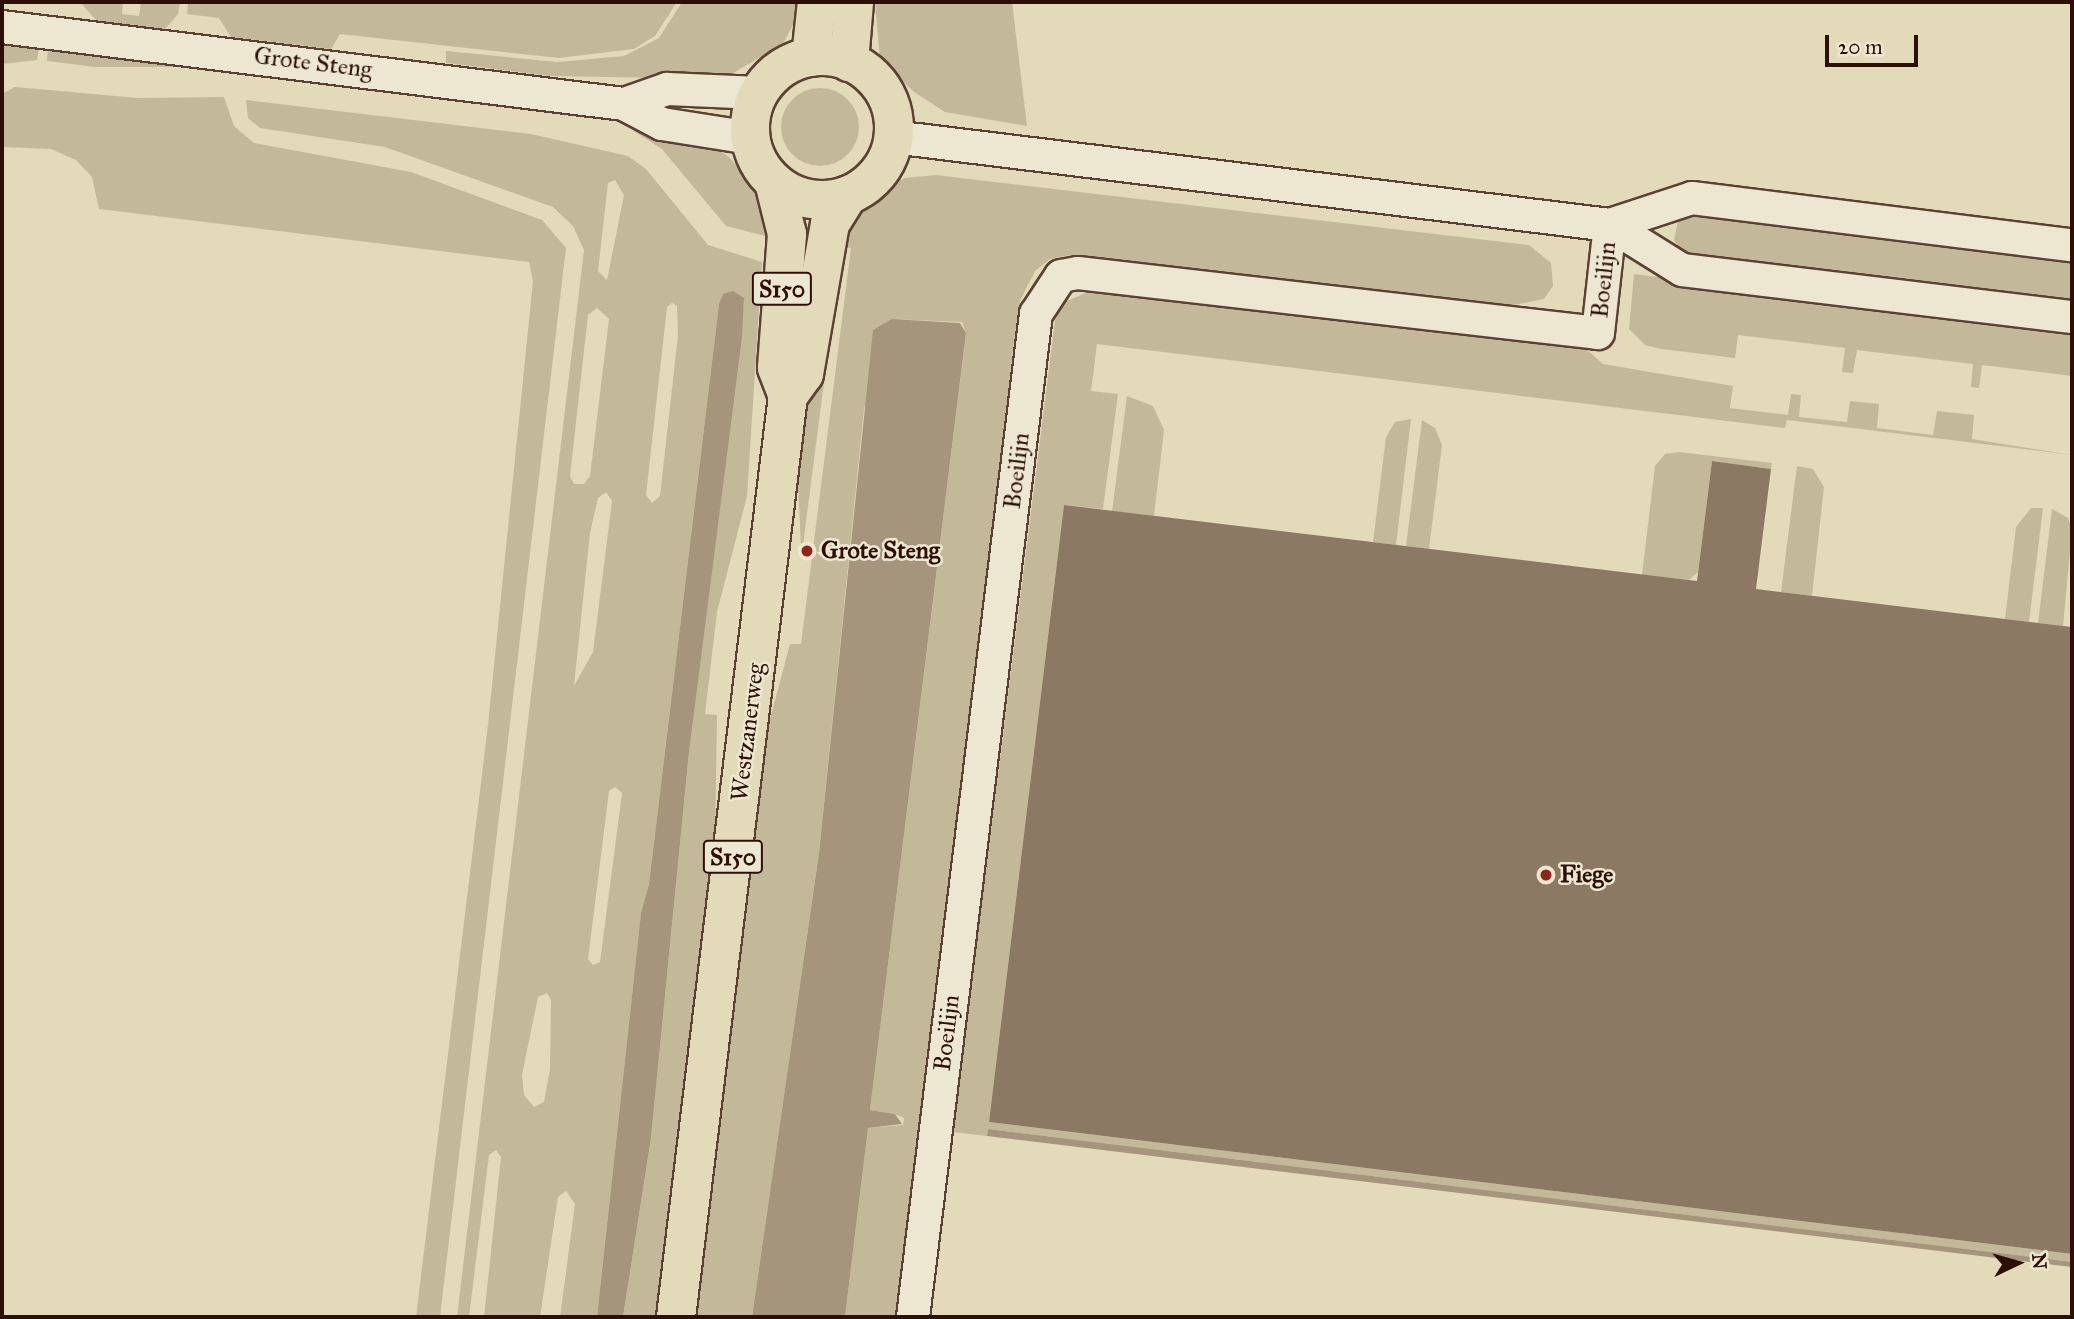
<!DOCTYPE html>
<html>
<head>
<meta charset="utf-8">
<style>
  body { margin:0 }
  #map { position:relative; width:2074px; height:1319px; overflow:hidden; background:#e3daba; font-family:"IM FELL Great Primer",serif }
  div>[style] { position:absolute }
  .green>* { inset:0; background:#c4b89b }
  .round { border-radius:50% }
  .water>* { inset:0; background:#a5957c }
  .building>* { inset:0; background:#8b7963 }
  .roads { filter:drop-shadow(2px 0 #5a4232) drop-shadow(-2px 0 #5a4232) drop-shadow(0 2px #5a4232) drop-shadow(0 -2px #5a4232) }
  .minor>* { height:32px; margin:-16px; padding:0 16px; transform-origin:16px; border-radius:16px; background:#ede7d2 }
  .major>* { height:38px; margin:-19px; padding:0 19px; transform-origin:19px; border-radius:19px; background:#e3daba }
  .major>.ring { margin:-19px; padding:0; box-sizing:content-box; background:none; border:38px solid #e3daba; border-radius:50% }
  .dots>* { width:19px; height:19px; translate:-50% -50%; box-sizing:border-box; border:4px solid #ede7d2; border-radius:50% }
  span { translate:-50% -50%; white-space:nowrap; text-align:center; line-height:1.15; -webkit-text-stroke:5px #ede7d2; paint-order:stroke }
  .shield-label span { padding:2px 5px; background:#ede7d2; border:2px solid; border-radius:5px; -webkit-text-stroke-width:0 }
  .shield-label { font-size:23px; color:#2c1005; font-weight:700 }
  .street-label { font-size:24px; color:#2c1005 }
  .poi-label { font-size:24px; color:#2c1005; font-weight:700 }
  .left { translate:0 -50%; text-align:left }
  .frame { position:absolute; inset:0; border:4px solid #2c1005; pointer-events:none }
  .north { position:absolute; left:1983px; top:1228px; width:70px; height:70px; -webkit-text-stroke:5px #ede7d2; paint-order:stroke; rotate:85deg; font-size:19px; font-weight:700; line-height:28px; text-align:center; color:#2c1005 }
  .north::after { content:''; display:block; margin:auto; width:24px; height:32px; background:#2c1005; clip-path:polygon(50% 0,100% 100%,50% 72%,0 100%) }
  .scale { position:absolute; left:1825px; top:35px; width:93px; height:32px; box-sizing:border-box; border:4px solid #2c1005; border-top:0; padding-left:9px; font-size:21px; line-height:24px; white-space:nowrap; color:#2c1005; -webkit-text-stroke:5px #ede7d2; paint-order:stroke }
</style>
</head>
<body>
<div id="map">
  <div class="green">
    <div style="clip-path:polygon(80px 2px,123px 2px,122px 14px,139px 16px,141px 2px,677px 2px,655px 36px,634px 49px,559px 58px,340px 34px,331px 49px,231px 37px,219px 18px,187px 14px,188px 4px,180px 3px,178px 14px,165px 29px,97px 21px)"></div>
    <div style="clip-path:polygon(682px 2px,805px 2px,783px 44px,723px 79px,549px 76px,446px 63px,446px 51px,557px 62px,624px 56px,659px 38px)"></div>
    <div style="clip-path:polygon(875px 2px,1012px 2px,1027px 126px,945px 112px,914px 92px,880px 59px)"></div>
    <div style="clip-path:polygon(2px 44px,39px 48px,37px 60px,2px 64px)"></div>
    <div style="clip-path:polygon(48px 49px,139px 60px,199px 67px,95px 67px,47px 61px)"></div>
    <div style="clip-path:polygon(15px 87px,138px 98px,224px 97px,234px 126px,254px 143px,411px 172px,542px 220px,566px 248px,440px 1317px,416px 1317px,488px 725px,533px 281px,529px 262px,99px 209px,92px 177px,76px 160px,51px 149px,2px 147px,2px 94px)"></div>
    <div class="round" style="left:781px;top:88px;width:78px;height:78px"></div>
    <div style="clip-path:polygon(evenodd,246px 100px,531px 134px,628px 156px,646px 169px,708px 245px,762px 262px,747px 496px,717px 612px,705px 714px,717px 715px,715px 846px,658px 1317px,623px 1317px,651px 1138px,689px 752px,744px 302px,719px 304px,649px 884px,641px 914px,597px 1317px,560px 1317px,575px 1204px,566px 1191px,558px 1197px,540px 1317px,484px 1317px,501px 1157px,496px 1150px,489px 1155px,469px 1317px,457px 1317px,584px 250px,573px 226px,553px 207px,385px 147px,260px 128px,248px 118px,246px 100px,615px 180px,624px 195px,607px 280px,598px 271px,608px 183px,615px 180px,246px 100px,672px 303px,677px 306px,678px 335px,660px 496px,652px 503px,646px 495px,667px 307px,672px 303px,246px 100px,597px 308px,609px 319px,590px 476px,584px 484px,574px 484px,570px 476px,588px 315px,597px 308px,246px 100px,606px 492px,612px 501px,593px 652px,574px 686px,590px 533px,598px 498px,606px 492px,246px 100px,615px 787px,622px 793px,600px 962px,593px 965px,588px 959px,609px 791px,615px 787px,246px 100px,547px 993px,551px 1000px,550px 1069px,544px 1102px,534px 1107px,524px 1095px,522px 1075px,538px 997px,547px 993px)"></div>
    <div style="clip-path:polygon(632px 130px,714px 147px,729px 157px,756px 189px,773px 238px,726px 226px,662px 149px)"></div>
    <div style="clip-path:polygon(936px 175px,1529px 245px,1551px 263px,1553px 286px,1544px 299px,1503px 307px,1070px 255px,1050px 259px,1035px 271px,1020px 301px,1014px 341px,901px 1317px,845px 1317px,868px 1128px,903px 1125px,904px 1118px,895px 1114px,870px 1110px,966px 334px,962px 322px,892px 319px,864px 409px,819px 853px,752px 1317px,694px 1317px,762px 749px,790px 644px,801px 644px,851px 248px,835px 245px,860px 206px,888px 186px,905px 178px)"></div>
    <div style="clip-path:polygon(1688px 209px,2072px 254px,2072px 308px,1688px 261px,1674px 240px,1678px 221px)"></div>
    <div style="clip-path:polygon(1634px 274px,2072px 327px,2072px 376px,1982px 365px,1979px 388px,1971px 387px,1973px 364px,1857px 350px,1853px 373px,1842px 372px,1845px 348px,1738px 335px,1735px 358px,1661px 349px,1645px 345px,1629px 329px)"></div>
    <div style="clip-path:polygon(837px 282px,803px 545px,801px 545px,797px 464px,823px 321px)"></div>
    <div style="clip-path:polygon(1088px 292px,1584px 347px,1603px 364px,1733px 386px,1730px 408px,1788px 415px,1791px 394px,1801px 395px,1799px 417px,1847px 422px,1850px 401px,1879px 404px,1877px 428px,1933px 435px,1937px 411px,1974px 415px,1972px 439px,2072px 455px,1787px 420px,1785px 428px,1097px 344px,1091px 391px,1118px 394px,1103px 509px,1064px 505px,989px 1122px,2072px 1254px,2072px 1262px,988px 1129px,987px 1136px,953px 1132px,1055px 321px,1062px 303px)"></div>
    <div style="clip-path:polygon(1127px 396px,1153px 406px,1164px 430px,1154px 516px,1112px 511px)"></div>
    <div style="clip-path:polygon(1411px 419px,1396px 545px,1373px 542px,1386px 437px,1395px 422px)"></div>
    <div style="clip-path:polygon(1422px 420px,1435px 428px,1442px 445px,1429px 549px,1406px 546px)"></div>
    <div style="clip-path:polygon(1679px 452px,1772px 463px,1771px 469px,1712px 461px,1698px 572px,1689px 580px,1642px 575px,1655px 466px,1665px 454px)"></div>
    <div style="clip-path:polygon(1797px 466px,1813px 469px,1824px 487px,1812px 596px,1781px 592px)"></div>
    <div style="clip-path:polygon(2031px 508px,2043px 508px,2029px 622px,2005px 619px,2016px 527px)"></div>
    <div style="clip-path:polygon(2052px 509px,2068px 518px,2072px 530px,2063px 626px,2038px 623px)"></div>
  </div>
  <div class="water">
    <div style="clip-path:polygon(733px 291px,744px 298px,742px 337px,689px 752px,651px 1138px,623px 1317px,597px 1317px,641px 913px,649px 884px,719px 304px,723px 294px)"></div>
    <div style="clip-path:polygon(892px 319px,960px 323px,966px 333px,870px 1110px,895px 1114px,902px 1124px,868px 1128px,845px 1317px,752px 1317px,819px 853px,873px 330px)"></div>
    <div style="clip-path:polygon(988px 1129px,2072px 1262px,2072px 1267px,987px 1136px)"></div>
  </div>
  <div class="building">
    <div style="clip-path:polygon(1712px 461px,1771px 469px,1756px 589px,2072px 627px,2072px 1254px,989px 1122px,1064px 505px,1697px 581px)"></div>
  </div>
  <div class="roads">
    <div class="minor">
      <div style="left:2px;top:27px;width:627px;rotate:7.06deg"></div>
      <div style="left:624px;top:104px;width:43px;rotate:27.8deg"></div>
      <div style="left:662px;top:124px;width:89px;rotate:9deg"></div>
      <div style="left:624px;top:104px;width:46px;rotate:-19.2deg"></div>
      <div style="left:667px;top:89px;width:92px;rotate:2.5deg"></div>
      <div style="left:893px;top:137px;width:722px;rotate:7deg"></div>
      <div style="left:1610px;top:225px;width:85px;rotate:32deg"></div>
      <div style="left:1682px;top:270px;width:393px;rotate:6.9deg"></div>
      <div style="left:1610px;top:225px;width:86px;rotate:-18.2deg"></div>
      <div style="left:1692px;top:198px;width:383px;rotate:7.1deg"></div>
      <div style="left:913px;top:1317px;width:1011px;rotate:-83.01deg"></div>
      <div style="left:1036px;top:314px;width:45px;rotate:-56.7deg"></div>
      <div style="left:1061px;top:276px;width:17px;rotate:-10deg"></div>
      <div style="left:1078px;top:273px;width:523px;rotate:6.58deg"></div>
      <div style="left:1598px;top:333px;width:109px;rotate:-83.7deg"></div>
    </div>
    <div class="major">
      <div class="ring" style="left:750px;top:56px;width:106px;height:106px"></div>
      <div style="left:811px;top:57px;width:55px;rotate:-83.8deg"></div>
      <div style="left:849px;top:62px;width:60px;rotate:-85.2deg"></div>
      <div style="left:774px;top:182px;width:54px;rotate:76deg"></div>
      <div style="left:787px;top:234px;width:134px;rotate:94.3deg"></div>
      <div style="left:777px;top:368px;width:30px;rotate:69deg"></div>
      <div style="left:676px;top:1317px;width:928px;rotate:-83.07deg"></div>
      <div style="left:788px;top:396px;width:27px;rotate:-54deg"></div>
      <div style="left:804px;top:374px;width:152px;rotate:-80.2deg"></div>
      <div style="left:830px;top:224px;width:34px;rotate:-58deg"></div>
    </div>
  </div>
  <div class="dots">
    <div style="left:807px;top:551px;background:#8f2418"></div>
    <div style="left:1546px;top:875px;background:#8f2418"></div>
  </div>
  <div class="shield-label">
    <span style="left:782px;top:289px">S150</span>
    <span style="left:733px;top:857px">S150</span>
  </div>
  <div class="street-label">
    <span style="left:313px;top:63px;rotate:7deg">Grote Steng</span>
    <span style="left:1604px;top:280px;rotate:-84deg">Boeilijn</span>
    <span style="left:1017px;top:471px;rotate:-83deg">Boeilijn</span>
    <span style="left:748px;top:732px;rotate:-83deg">Westzanerweg</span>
    <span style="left:947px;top:1033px;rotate:-83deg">Boeilijn</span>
  </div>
  <div class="poi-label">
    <span class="left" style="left:821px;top:551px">Grote Steng</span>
    <span class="left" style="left:1560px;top:875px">Fiege</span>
  </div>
  <div class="frame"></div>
  <div class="north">N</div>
  <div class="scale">20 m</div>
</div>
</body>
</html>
